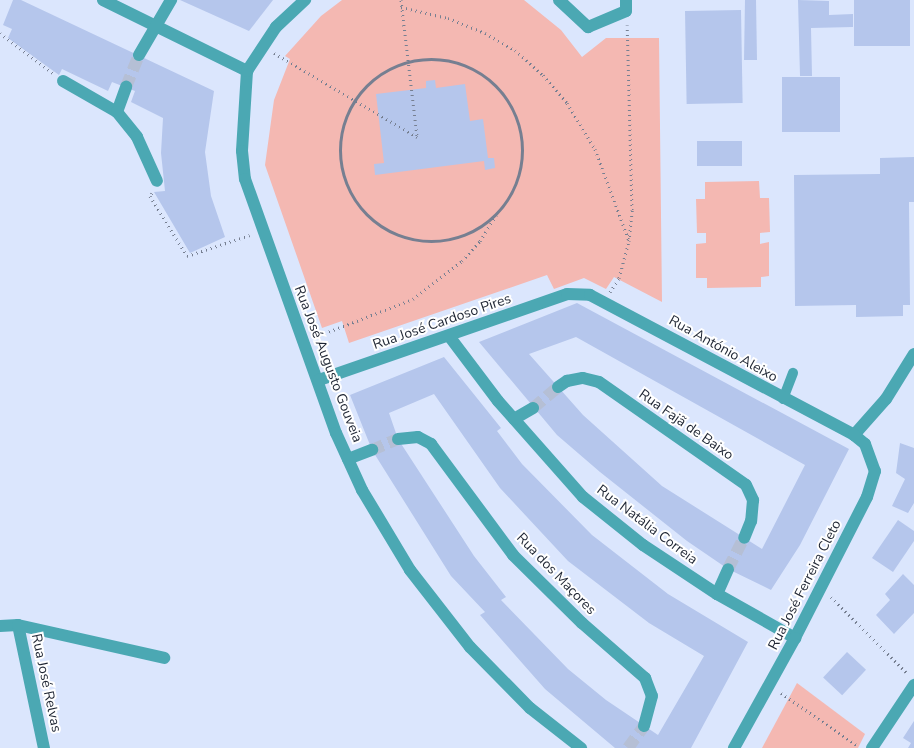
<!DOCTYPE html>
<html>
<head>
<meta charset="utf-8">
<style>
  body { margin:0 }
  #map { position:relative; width:914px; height:748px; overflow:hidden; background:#dbe6fd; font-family:"Nunito Sans",sans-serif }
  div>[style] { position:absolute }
  .green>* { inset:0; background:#f4b8b2 }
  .building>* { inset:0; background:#b5c6ec; transform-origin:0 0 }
  .minor-tunnel>* { height:12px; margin-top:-6px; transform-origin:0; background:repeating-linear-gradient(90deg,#b5bfd5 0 12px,transparent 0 18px) }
  .path>* { height:3px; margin-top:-1.5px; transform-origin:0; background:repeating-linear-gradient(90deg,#767f91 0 1px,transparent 0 5px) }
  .path>.ring { margin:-1.5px; padding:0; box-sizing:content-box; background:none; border:3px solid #767f91; border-radius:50% }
  .service>* { height:10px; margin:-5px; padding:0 5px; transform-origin:5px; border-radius:5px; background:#4ba8b3 }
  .pedestrian>* { height:12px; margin:-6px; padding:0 6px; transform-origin:6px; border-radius:6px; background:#4ba8b3 }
  .minor>* { height:12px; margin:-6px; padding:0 6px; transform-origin:6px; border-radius:6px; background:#4ba8b3 }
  span { translate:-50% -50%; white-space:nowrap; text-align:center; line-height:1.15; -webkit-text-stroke:4px #fff; paint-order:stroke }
  .street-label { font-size:14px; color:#1e2533 }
</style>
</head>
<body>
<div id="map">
  <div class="green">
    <div style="clip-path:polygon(342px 0,524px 0,561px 30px,582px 57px,606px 38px,659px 38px,662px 302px,614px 277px,606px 289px,584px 278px,554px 289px,547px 275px,349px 343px,342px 321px,322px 328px,265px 165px,274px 100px,290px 59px,285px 56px,321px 16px)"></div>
    <div style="clip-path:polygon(759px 181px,760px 198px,769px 198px,770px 232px,760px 233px,760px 244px,769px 242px,769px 276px,761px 277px,761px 287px,707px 288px,707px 278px,696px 278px,696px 244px,706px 243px,706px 233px,697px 233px,696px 199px,705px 199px,705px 182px)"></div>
    <div style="clip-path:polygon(797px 683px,865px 734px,858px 748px,762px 748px)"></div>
  </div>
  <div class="building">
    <div style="clip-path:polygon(13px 0,21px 0,214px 91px,205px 152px,211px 196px,225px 237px,190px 253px,154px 192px,165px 191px,161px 153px,163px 118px,131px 102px,135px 91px,112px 82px,108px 91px,62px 69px,59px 75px,8px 38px,12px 29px,3px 25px)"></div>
    <div style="clip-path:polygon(180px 0,273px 0,249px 31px)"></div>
    <div style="clip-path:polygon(745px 0,756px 0,757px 60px,744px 60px)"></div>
    <div style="clip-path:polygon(798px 0,829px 1px,829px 15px,853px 14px,853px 27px,811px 28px,812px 76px,800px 76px)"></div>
    <div style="left:854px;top:0;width:56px;height:46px"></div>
    <div style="left:741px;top:10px;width:93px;height:56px;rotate:89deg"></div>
    <div style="left:840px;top:77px;width:55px;height:58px;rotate:90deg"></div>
    <div style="clip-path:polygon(435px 80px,436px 88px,465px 84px,470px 121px,483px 119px,488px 158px,494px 158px,495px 168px,485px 170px,484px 161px,375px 175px,374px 164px,384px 163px,376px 94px,426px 88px,426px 81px)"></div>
    <div style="left:697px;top:141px;width:45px;height:25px"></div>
    <div style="clip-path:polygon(914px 157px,914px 202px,909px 202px,910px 305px,903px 305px,903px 316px,856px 317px,856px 305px,795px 306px,794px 175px,880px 174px,880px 158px)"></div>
    <div style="clip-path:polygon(evenodd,577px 303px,849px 449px,800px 545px,771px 590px,728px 569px,687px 541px,600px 472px,557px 435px,479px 342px,577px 303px,576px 337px,805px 465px,762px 549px,662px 486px,583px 415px,529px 354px,576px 337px)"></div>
    <div style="clip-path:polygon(evenodd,444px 357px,501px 428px,497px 431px,522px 464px,592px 535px,668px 594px,748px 642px,691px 748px,615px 748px,545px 689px,480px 615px,485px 612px,451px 576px,372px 450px,350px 395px,444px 357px,434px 394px,500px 488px,568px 561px,649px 623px,704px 656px,658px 735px,606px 700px,568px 669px,501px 600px,506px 597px,474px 556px,398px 439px,389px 413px,434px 394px)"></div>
    <div style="clip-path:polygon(900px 443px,914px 448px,914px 503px,908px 513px,892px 506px,905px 479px,896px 473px)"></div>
    <div style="clip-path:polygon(898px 520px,914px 531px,914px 541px,893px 572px,872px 558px)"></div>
    <div style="clip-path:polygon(903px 574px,914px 585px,914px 613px,894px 634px,876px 615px,890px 600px,885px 594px)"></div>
    <div style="left:847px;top:652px;width:26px;height:35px;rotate:43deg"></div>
    <div style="clip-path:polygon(914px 721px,914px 748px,908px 748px,911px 743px,903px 738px)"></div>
  </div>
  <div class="minor-tunnel">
    <div style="left:126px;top:87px;width:35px;rotate:-68deg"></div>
    <div style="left:533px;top:408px;width:33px;rotate:-40deg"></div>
    <div style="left:372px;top:450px;width:28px;rotate:-23deg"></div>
    <div style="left:728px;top:569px;width:35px;rotate:-63deg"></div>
    <div style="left:628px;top:748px;width:27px;rotate:-54deg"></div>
  </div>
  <div class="path">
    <div style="left:401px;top:0;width:137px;rotate:83.3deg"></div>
    <div style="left:401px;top:7px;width:48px;rotate:13.2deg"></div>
    <div style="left:448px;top:18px;width:40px;rotate:22deg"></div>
    <div style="left:485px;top:33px;width:34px;rotate:30deg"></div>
    <div style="left:515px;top:50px;width:38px;rotate:42deg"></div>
    <div style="left:543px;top:75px;width:37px;rotate:49deg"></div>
    <div style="left:567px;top:103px;width:54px;rotate:58.7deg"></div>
    <div style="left:595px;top:149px;width:98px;rotate:69.7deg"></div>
    <div style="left:0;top:33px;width:66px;rotate:37deg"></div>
    <div style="left:274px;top:53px;width:166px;rotate:30.4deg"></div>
    <div class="ring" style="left:340px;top:59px;width:179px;height:179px"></div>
    <div style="left:152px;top:193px;width:4px;rotate:124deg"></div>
    <div style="left:150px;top:196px;width:70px;rotate:58.3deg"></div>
    <div style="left:187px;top:256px;width:66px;rotate:-18.4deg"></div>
    <div style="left:610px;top:292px;width:17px;rotate:-57deg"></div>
    <div style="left:619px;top:278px;width:38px;rotate:-75deg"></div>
    <div style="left:629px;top:241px;width:31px;rotate:-84deg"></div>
    <div style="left:632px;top:210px;width:185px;rotate:-91.5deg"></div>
    <div style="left:315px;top:337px;width:105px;rotate:-21.2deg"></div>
    <div style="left:413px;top:299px;width:62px;rotate:-37.8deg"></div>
    <div style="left:462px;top:261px;width:27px;rotate:-48deg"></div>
    <div style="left:480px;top:241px;width:32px;rotate:-58deg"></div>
    <div style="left:831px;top:597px;width:109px;rotate:45deg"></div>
    <div style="left:781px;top:693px;width:93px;rotate:34.5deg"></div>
  </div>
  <div class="service">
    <div style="left:783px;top:399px;width:28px;rotate:-69deg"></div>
  </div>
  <div class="pedestrian">
    <div style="left:854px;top:435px;width:48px;rotate:-48.4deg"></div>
    <div style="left:886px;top:399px;width:53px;rotate:-58.1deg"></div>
  </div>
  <div class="minor">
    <div style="left:103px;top:0;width:161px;rotate:26.2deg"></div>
    <div style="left:247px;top:71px;width:80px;rotate:93.6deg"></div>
    <div style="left:242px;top:151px;width:28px;rotate:84deg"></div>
    <div style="left:245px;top:179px;width:270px;rotate:70.3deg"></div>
    <div style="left:336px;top:433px;width:63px;rotate:65.5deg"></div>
    <div style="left:362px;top:490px;width:93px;rotate:59deg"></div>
    <div style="left:410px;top:570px;width:98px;rotate:52.1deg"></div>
    <div style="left:470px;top:647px;width:86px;rotate:45.5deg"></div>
    <div style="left:530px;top:708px;width:65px;rotate:38.1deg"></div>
    <div style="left:559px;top:0;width:40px;rotate:43deg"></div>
    <div style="left:588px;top:27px;width:41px;rotate:-22.8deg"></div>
    <div style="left:626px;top:11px;width:11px;rotate:-90deg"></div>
    <div style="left:139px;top:55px;width:64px;rotate:-59.8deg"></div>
    <div style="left:247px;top:71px;width:53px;rotate:-56.6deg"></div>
    <div style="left:276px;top:27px;width:40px;rotate:-43deg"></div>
    <div style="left:63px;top:81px;width:62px;rotate:29.9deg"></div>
    <div style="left:117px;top:112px;width:27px;rotate:-70deg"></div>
    <div style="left:117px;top:112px;width:32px;rotate:51deg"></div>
    <div style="left:137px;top:137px;width:48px;rotate:65.6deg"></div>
    <div style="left:449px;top:336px;width:81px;rotate:53deg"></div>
    <div style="left:498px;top:401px;width:128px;rotate:48.5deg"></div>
    <div style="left:583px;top:497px;width:77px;rotate:38.7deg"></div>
    <div style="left:643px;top:545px;width:89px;rotate:33.5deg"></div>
    <div style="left:717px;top:594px;width:90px;rotate:29.4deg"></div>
    <div style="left:319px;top:380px;width:262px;rotate:-19.1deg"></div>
    <div style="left:567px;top:294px;width:23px;rotate:2deg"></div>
    <div style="left:590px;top:295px;width:299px;rotate:27.9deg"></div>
    <div style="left:854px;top:435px;width:14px;rotate:39deg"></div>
    <div style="left:865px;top:444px;width:29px;rotate:70deg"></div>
    <div style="left:875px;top:471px;width:27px;rotate:107deg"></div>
    <div style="left:867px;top:497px;width:158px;rotate:117.1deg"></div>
    <div style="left:795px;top:638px;width:126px;rotate:119deg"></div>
    <div style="left:558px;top:387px;width:11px;rotate:-34deg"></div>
    <div style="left:567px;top:381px;width:16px;rotate:-11deg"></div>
    <div style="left:583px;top:378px;width:16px;rotate:14deg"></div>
    <div style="left:599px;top:382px;width:179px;rotate:35deg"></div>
    <div style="left:746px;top:485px;width:17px;rotate:65deg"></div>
    <div style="left:753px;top:500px;width:21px;rotate:95deg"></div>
    <div style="left:751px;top:521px;width:18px;rotate:112deg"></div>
    <div style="left:514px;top:419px;width:22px;rotate:-30deg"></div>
    <div style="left:398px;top:439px;width:20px;rotate:-6deg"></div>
    <div style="left:418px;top:437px;width:15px;rotate:28deg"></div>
    <div style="left:431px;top:444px;width:138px;rotate:53.5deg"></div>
    <div style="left:513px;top:555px;width:97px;rotate:44.6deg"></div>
    <div style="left:582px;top:623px;width:84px;rotate:41.1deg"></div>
    <div style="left:645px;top:678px;width:19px;rotate:69deg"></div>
    <div style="left:652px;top:696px;width:31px;rotate:105deg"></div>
    <div style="left:348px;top:459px;width:26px;rotate:-21deg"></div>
    <div style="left:717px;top:594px;width:27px;rotate:-66deg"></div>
    <div style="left:18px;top:625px;width:126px;rotate:78.1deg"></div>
    <div style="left:0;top:626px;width:18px;rotate:-3deg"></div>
    <div style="left:18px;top:625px;width:150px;rotate:12.7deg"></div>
    <div style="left:872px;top:748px;width:76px;rotate:-56.3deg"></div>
  </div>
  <div class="street-label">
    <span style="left:442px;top:322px;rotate:-19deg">Rua José Cardoso Pires</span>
    <span style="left:723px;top:349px;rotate:29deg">Rua António Aleixo</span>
    <span style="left:328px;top:364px;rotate:69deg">Rua José Augusto Gouveia</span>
    <span style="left:686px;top:425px;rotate:35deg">Rua Fajã de Baixo</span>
    <span style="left:647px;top:525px;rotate:37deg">Rua Natália Correia</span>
    <span style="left:556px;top:574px;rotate:46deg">Rua dos Maçores</span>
    <span style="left:805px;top:585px;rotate:-63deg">Rua José Ferreira Cleto</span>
    <span style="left:46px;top:683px;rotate:78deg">Rua José Relvas</span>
  </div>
</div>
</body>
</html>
